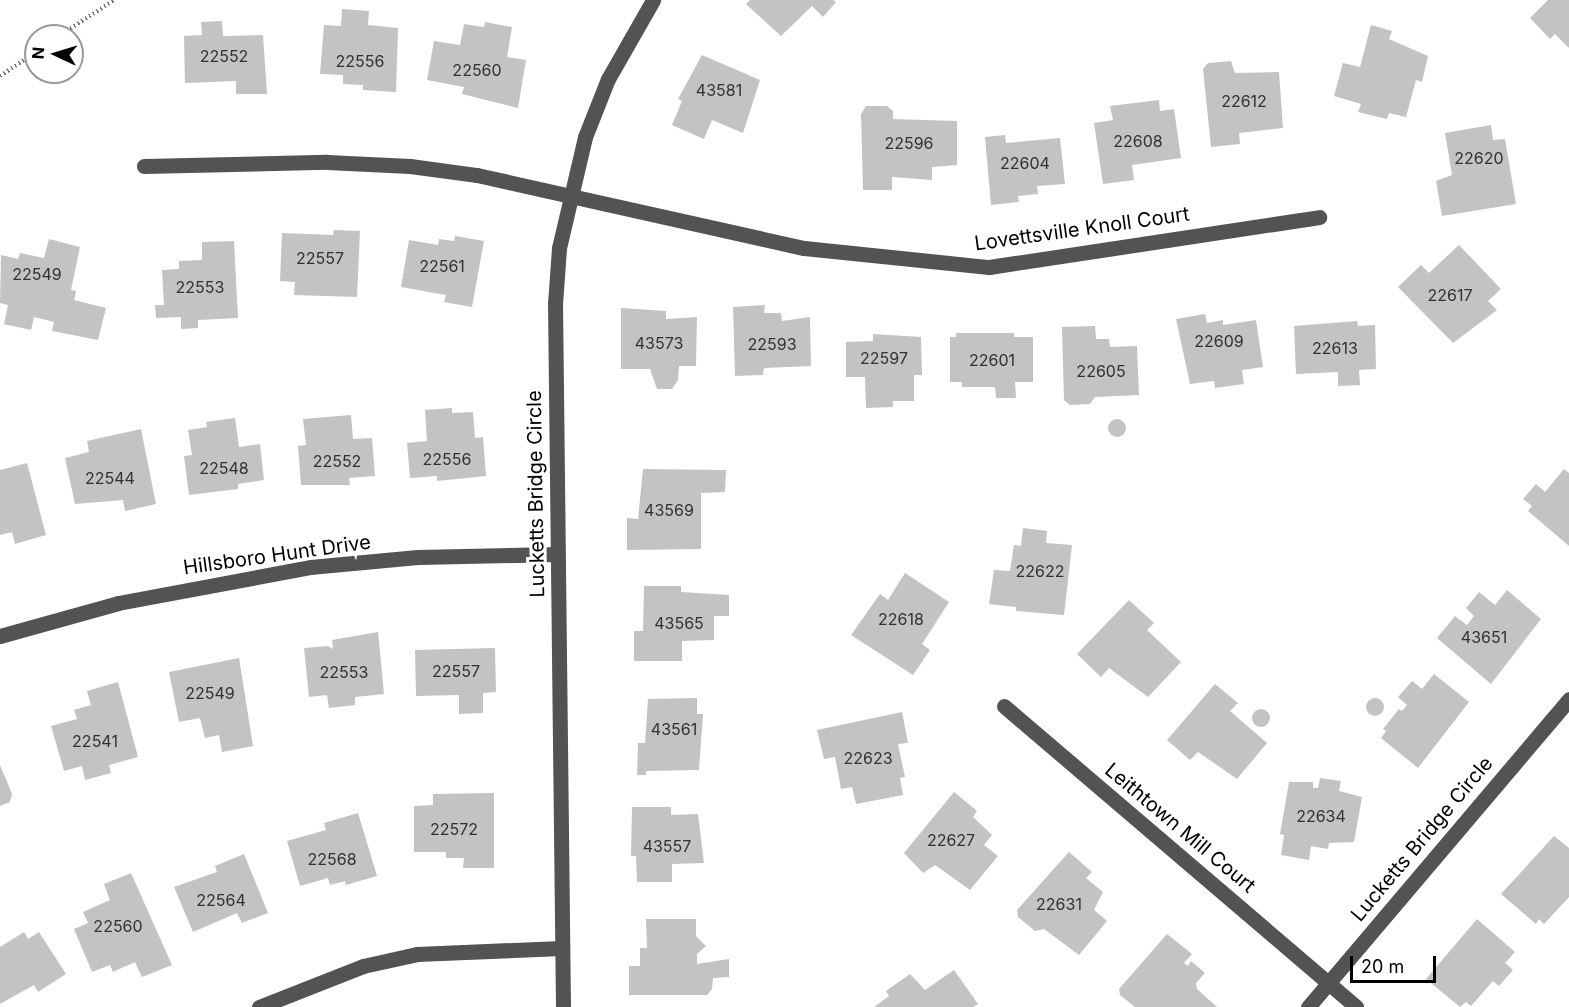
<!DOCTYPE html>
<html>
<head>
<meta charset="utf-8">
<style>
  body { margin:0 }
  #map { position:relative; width:1569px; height:1007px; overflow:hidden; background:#fff; font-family:Inter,sans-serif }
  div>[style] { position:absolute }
  .building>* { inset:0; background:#c3c3c3 }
  .round { border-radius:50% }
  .path>* { height:4px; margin-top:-2px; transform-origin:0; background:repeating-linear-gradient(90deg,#757575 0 1.5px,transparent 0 4.5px) }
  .minor>* { height:15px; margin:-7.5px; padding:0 7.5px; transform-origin:7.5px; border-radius:7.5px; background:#535353 }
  span { translate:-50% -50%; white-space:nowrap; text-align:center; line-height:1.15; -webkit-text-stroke:6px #fff; paint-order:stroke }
  .number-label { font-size:16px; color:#313131 }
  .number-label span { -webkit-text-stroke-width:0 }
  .street-label { font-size:20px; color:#000 }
  .north { position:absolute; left:24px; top:24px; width:60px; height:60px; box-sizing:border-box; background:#fff; border:2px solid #999; border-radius:50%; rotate:274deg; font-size:16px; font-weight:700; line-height:24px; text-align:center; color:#000 }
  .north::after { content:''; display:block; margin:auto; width:21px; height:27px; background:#000; clip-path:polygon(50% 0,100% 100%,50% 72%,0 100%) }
  .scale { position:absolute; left:1350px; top:956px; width:86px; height:27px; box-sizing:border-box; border:3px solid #000; border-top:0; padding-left:8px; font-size:18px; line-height:21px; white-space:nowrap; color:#000; -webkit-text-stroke:4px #fff; paint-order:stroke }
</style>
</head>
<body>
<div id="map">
  <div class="building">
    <div style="clip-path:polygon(750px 0,833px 0,836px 2px,823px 17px,812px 6px,781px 36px,746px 4px)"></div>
    <div style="clip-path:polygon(1548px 0,1569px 0,1569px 48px,1555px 34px,1550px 39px,1530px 18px)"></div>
    <div style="clip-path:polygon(342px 9px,369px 11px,368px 25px,398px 28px,396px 92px,363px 90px,363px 85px,343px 84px,343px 75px,320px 74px,324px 25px,341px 26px)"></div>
    <div style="clip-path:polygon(222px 21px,223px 36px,263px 35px,267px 94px,236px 94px,236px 81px,185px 83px,184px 36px,202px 35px,201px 22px)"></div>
    <div style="clip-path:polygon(485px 22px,512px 27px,507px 57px,526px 60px,518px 108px,462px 94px,464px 87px,427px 80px,434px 41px,460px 45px,464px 24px,484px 27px)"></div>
    <div style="clip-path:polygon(1371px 25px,1392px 31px,1389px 39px,1428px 56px,1422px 82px,1416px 80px,1406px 117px,1389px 113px,1387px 119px,1358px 112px,1361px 104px,1334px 96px,1343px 63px,1360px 67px)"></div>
    <div style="clip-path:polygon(702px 55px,760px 80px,743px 133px,712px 120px,704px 139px,672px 125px,682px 101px,678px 99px)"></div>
    <div style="clip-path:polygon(1231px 61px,1235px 73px,1279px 72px,1283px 128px,1239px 133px,1240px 144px,1211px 147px,1203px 69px,1208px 63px)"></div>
    <div style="clip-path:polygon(1159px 100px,1160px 111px,1174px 109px,1181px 158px,1132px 165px,1134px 180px,1103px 184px,1094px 123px,1113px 120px,1110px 106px)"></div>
    <div style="clip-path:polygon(866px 106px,887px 106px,893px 111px,893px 119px,957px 121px,957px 165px,932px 167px,932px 180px,892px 177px,892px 190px,863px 190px,861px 114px)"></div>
    <div style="clip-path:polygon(1491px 125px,1493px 140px,1505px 139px,1516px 204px,1442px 216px,1436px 181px,1452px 175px,1445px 133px)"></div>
    <div style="clip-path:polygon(1005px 135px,1006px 143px,1060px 138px,1065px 184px,1037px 186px,1038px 194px,1018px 196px,1019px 202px,991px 205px,985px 137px)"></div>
    <div style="clip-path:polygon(334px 230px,360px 231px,357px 297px,294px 295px,295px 282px,280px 281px,282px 233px,333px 235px)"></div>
    <div style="clip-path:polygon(455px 236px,484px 241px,472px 307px,444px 302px,446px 295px,401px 287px,409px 240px,438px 245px,439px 239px,454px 241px)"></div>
    <div style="clip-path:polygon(49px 239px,80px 247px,71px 290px,76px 291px,74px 300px,106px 308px,98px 340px,52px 331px,54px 322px,34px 317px,31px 330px,4px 324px,8px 305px,0 303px,1px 255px,18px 259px,20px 253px,44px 258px)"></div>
    <div style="clip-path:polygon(234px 241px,238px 318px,198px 320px,198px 328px,181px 329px,181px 317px,156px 318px,155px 305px,164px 305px,162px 270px,179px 269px,179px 261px,202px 260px,202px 242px)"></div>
    <div style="clip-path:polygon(1459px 245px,1501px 289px,1488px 301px,1497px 310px,1453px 343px,1398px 287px,1421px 265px,1429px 273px)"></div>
    <div style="clip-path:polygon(765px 305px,764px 313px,781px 313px,782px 321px,810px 317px,811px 366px,764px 368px,763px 375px,735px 376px,733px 307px)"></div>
    <div style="clip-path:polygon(621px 308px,666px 311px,666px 319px,697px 317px,696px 366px,679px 366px,678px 380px,672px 389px,657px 389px,650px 369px,621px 369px)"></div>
    <div style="clip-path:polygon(1205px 314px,1207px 323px,1223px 320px,1223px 325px,1256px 320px,1263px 367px,1242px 370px,1244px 384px,1215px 388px,1214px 381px,1190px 384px,1176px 319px)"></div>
    <div style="clip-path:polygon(1357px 321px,1358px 326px,1375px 325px,1376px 369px,1359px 370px,1360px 385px,1338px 386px,1338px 372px,1296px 374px,1294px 326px)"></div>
    <div style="clip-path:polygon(1095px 326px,1096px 339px,1109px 339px,1110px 347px,1137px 346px,1139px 395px,1095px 397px,1090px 404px,1070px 405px,1064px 400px,1062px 327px)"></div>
    <div style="clip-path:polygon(956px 333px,1014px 333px,1014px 337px,1033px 337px,1033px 382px,1015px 382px,1016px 398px,996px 398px,995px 387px,962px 387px,962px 382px,950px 382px,950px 337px,956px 337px)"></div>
    <div style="clip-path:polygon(873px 334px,921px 337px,922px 375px,914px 375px,914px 401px,893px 401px,893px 407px,866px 408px,865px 377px,846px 377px,846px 342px,873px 341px)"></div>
    <div style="clip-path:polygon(452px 408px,452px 413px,473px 412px,475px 438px,483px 437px,486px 476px,437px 481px,437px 476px,410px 478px,407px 443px,427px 441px,425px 410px)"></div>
    <div style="clip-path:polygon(351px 415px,353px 439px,372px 438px,375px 476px,349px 478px,350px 485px,301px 485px,298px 446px,306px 445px,303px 419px)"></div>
    <div style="clip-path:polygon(235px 418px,239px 447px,260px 444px,264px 480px,238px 484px,238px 489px,189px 495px,184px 456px,192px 455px,188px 430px,207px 427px,206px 422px)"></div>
    <div class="round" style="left:1108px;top:419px;width:18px;height:18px"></div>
    <div style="clip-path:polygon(141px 429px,156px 504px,125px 511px,123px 500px,75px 504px,65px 458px,89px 452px,87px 441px)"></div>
    <div style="clip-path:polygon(27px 463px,46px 535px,15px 544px,12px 532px,0 535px,0 470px)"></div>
    <div style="clip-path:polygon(643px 469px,726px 470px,725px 492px,701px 493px,701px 549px,627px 550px,627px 518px,638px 519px)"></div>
    <div style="clip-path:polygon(1564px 469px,1569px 473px,1569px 546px,1528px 511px,1532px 506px,1523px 499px,1536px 484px,1545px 492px)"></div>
    <div style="clip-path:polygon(1023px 528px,1047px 531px,1046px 543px,1072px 545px,1064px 615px,1016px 611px,1016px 607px,989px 604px,994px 570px,1010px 571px,1014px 545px,1021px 546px)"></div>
    <div style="clip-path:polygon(905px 573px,949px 602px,922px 644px,930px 650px,913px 675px,851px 635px,880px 594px,888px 600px)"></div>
    <div style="clip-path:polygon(644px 586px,681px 586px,681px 592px,729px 595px,729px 616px,714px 616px,714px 640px,682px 641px,682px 661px,634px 661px,634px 631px,643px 631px)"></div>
    <div style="clip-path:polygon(1507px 590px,1541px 619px,1491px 684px,1437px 638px,1455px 616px,1467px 625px,1474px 616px,1466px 608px,1479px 592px,1495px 605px)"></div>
    <div style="clip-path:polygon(1129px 600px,1154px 623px,1147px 630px,1181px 662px,1148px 697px,1109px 668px,1101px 677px,1077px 654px)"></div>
    <div style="clip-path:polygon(378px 632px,384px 694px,355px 697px,355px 705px,329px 708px,327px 695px,309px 697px,304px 648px,328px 646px,333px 649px,332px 640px)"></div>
    <div style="clip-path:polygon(495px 648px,496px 692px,483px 693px,483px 713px,459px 714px,459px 695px,416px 696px,415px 650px)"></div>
    <div style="clip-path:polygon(239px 658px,253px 746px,222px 752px,219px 735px,205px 738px,200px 718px,179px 722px,169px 672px)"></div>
    <div style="clip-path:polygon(1434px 674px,1469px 702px,1418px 768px,1381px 738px,1386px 731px,1383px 729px,1399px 709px,1402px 711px,1407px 705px,1398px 697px,1412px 681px,1422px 689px)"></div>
    <div style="clip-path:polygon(118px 682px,138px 757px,109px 765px,111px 773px,85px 780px,82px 766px,64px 771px,51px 726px,77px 719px,74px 710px,91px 705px,87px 691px)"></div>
    <div style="clip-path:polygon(1215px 684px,1238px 703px,1230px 711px,1267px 743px,1237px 779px,1198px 752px,1190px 760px,1167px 740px)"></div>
    <div class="round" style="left:1366px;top:698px;width:18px;height:18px"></div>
    <div style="clip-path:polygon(697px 698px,697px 714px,703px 714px,699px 770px,646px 771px,646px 775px,637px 775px,638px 743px,645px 743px,648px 699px)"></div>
    <div class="round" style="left:1252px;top:709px;width:18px;height:18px"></div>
    <div style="clip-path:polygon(902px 712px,908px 743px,898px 744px,905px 777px,900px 778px,903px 795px,856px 804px,852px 787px,841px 789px,835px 757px,824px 759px,817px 730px)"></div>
    <div style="clip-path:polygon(0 765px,12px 794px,10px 802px,0 806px)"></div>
    <div style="clip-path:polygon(1320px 778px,1341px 781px,1339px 791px,1362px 797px,1354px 842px,1329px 843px,1328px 849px,1311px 846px,1309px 860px,1281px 855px,1284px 835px,1280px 834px,1289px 782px,1313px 782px,1313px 788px,1318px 788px)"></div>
    <div style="clip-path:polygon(954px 792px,977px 811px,973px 817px,992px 835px,984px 845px,998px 856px,970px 890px,935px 865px,923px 873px,904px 853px)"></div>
    <div style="clip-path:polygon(494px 793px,494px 868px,463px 868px,464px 858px,446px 858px,446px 852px,414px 852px,414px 806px,433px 805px,433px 794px)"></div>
    <div style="clip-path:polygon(632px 807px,671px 807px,671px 815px,698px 814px,704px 863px,672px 864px,672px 882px,637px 882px,636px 856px,631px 856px)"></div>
    <div style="clip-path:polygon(358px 813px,377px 876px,346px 885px,345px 881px,330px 885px,328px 878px,300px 886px,287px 841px,326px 830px,324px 823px)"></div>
    <div style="clip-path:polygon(1554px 836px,1569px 848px,1569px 897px,1544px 924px,1539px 919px,1536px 924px,1501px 894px)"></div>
    <div style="clip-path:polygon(1069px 852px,1092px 872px,1086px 878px,1103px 892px,1094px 910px,1107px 921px,1079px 955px,1044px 929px,1035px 931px,1018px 917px,1017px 910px)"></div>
    <div style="clip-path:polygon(244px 854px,268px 913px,242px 923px,237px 913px,193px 932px,174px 887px,217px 872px,215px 866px)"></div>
    <div style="clip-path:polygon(131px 873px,172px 965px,142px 977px,135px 962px,113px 972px,110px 965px,92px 972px,74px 929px,88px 923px,83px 912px,110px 900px,104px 884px)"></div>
    <div style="clip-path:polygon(646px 919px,696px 919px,696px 936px,706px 946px,697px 954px,697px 964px,729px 959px,729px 977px,713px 978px,712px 989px,707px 995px,629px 995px,629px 966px,640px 966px,640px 948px,647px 948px)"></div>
    <div style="clip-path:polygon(1477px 919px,1515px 952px,1505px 963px,1513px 970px,1499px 986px,1493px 981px,1471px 1006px,1466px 1002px,1460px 1007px,1426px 979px)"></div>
    <div style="clip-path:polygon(24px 932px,28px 939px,39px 932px,66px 974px,38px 992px,34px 985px,0 1004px,0 947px)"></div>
    <div style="clip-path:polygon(1167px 934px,1192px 954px,1184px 963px,1188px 966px,1191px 961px,1205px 973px,1196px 983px,1197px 989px,1217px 1007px,1135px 1007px,1120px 995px,1119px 989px)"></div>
    <div style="clip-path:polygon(954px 970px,978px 1004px,973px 1007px,874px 1007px,889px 996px,886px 991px,910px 974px,925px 990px)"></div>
  </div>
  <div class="path">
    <div style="left:59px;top:36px;width:66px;rotate:-33.2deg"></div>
    <div style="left:0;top:76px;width:43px;rotate:-33.7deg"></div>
  </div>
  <div class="minor">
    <div style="left:144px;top:166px;width:183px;rotate:-1.3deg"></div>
    <div style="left:327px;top:162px;width:83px;rotate:2.8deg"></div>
    <div style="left:410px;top:166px;width:68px;rotate:7.7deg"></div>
    <div style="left:477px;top:175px;width:335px;rotate:12.6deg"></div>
    <div style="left:804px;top:248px;width:186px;rotate:5.9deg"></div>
    <div style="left:989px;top:267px;width:334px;rotate:-8.6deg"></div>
    <div style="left:0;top:636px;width:123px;rotate:-15.6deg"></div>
    <div style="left:118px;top:603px;width:195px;rotate:-10.6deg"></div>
    <div style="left:310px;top:567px;width:108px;rotate:-5.3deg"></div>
    <div style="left:418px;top:557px;width:139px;rotate:-1.2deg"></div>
    <div style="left:1004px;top:706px;width:463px;rotate:40.5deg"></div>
    <div style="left:259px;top:1007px;width:112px;rotate:-21.5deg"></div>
    <div style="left:363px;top:966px;width:55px;rotate:-12.5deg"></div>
    <div style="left:417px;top:954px;width:145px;rotate:-2.4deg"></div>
    <div style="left:563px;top:1007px;width:703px;rotate:-90.65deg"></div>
    <div style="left:555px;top:304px;width:56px;rotate:-85.9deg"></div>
    <div style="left:559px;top:248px;width:114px;rotate:-76.8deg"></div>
    <div style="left:585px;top:137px;width:62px;rotate:-68.4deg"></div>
    <div style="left:608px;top:79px;width:91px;rotate:-60.3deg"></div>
    <div style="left:1308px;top:1007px;width:404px;rotate:-49.7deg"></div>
  </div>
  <div class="number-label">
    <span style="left:224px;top:56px">22552</span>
    <span style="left:360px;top:61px">22556</span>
    <span style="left:477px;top:70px">22560</span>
    <span style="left:719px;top:90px">43581</span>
    <span style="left:1244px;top:101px">22612</span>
    <span style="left:1138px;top:141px">22608</span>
    <span style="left:909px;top:143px">22596</span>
    <span style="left:1479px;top:158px">22620</span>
    <span style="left:1025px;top:163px">22604</span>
    <span style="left:320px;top:258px">22557</span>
    <span style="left:442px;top:266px">22561</span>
    <span style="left:37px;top:274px">22549</span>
    <span style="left:200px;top:287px">22553</span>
    <span style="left:1450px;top:295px">22617</span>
    <span style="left:1219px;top:341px">22609</span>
    <span style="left:659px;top:343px">43573</span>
    <span style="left:772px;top:344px">22593</span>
    <span style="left:1335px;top:348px">22613</span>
    <span style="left:884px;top:358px">22597</span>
    <span style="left:992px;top:360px">22601</span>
    <span style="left:1101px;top:371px">22605</span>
    <span style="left:447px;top:459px">22556</span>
    <span style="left:337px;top:461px">22552</span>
    <span style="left:224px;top:468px">22548</span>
    <span style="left:110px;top:478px">22544</span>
    <span style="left:669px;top:510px">43569</span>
    <span style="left:1040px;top:571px">22622</span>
    <span style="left:901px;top:619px">22618</span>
    <span style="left:679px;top:623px">43565</span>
    <span style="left:1484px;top:637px">43651</span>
    <span style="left:456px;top:671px">22557</span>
    <span style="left:344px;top:672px">22553</span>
    <span style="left:210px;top:693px">22549</span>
    <span style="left:674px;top:729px">43561</span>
    <span style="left:95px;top:741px">22541</span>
    <span style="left:868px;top:758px">22623</span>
    <span style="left:1321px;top:816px">22634</span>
    <span style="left:454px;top:829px">22572</span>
    <span style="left:951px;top:840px">22627</span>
    <span style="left:667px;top:846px">43557</span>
    <span style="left:332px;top:859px">22568</span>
    <span style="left:221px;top:900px">22564</span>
    <span style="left:1059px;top:904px">22631</span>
    <span style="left:118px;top:926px">22560</span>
  </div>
  <div class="street-label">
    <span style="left:1082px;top:229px;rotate:-8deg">Lovettsville Knoll Court</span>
    <span style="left:536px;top:494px;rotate:-91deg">Lucketts Bridge Circle</span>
    <span style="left:277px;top:555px;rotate:-8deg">Hillsboro Hunt Drive</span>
    <span style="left:1180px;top:828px;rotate:40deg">Leithtown Mill Court</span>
    <span style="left:1422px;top:839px;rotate:-50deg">Lucketts Bridge Circle</span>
  </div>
  <div class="north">N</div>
  <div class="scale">20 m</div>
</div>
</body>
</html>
